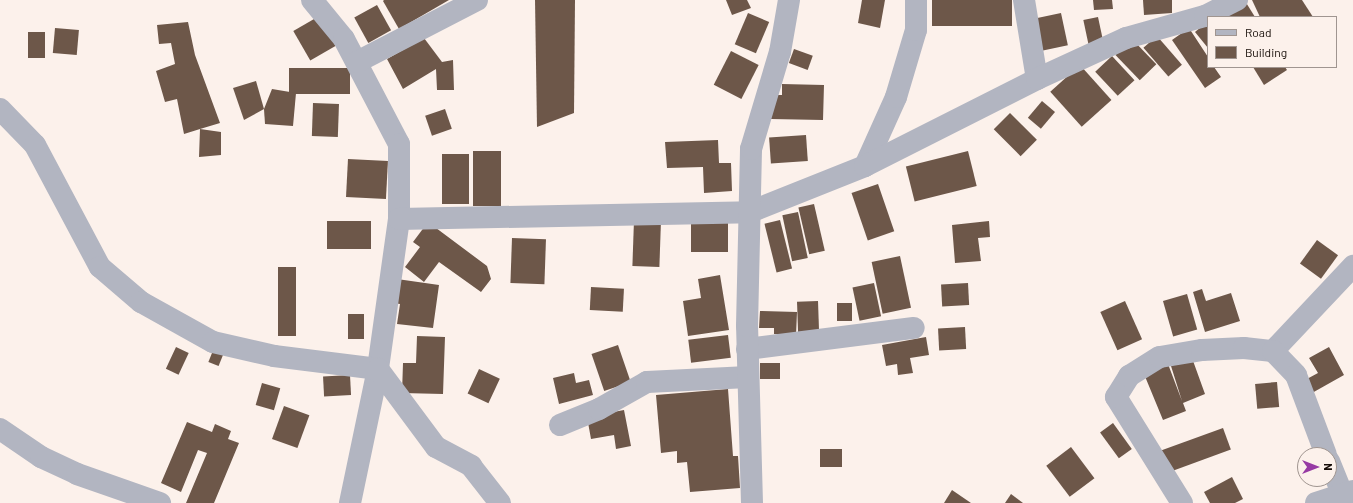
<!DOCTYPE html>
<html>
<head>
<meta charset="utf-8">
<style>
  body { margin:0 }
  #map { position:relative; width:1353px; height:503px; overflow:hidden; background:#fcf1eb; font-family:Barlow,sans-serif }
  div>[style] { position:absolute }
  .building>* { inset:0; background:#6d5749; transform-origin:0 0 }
  .street>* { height:22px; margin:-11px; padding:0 11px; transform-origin:11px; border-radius:11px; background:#b2b5c1 }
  span { translate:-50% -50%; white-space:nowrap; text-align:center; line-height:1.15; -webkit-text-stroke:4px #fcf1eb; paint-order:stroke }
  .legend { position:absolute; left:1207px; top:16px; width:130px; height:52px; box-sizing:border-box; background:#fcf1eb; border:1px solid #a09590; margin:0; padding:5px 7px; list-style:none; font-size:12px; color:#150c07 }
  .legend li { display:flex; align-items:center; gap:8px; height:20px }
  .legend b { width:20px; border:1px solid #a09590 }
  .north { position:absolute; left:1297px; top:447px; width:40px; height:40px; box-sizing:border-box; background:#fcf1eb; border:1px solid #a09590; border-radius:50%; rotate:90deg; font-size:11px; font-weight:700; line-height:16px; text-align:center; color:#150c07 }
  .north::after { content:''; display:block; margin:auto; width:14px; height:18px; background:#973aa4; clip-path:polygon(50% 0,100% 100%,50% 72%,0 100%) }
</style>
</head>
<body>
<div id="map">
  <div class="building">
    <div style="clip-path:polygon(449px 0,399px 29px,383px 1px,384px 0)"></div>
    <div style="clip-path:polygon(535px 0,575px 0,574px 113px,537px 127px)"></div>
    <div style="clip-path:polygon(726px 0,747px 0,751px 8px,732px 15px)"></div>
    <div style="clip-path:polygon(862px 0,885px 0,880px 28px,858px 23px)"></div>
    <div style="left:932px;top:0;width:80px;height:26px"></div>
    <div style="clip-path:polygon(1093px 0,1112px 0,1113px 9px,1094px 10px)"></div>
    <div style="clip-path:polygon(1143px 0,1172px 0,1172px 13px,1144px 15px)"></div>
    <div style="clip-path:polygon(1252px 0,1302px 0,1313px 17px,1260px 17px)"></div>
    <div style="clip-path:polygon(1245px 1px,1255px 17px,1220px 17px)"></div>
    <div style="left:377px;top:5px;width:29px;height:26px;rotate:61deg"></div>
    <div style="left:748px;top:13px;width:23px;height:34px;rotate:23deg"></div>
    <div style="left:1061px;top:13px;width:33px;height:29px;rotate:78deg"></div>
    <div style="left:321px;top:15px;width:34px;height:32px;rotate:60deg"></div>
    <div style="left:1098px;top:17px;width:29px;height:15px;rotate:78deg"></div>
    <div style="clip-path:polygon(1208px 21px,1208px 48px,1195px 32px)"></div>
    <div style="clip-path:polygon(188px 22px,195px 55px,220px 123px,200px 129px,221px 132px,221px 155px,199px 157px,200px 129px,184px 134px,177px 99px,165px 102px,156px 71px,175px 64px,171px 43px,159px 44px,157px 25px)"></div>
    <div style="left:55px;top:28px;width:24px;height:25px;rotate:5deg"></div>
    <div style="clip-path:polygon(1189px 28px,1208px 57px,1208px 67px,1214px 67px,1221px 77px,1205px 88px,1172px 40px)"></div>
    <div style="left:28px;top:32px;width:17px;height:26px"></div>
    <div style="left:1157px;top:36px;width:38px;height:18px;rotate:49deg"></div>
    <div style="clip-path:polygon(424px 38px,442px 62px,453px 60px,454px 90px,437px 90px,436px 69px,403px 89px,387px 59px)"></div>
    <div style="left:1132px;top:39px;width:35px;height:23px;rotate:46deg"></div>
    <div style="left:794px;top:49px;width:20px;height:15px;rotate:20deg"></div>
    <div style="left:731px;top:51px;width:31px;height:38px;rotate:27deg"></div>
    <div style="left:1112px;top:56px;width:33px;height:23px;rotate:47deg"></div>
    <div style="left:1080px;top:65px;width:47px;height:40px;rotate:48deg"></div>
    <div style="clip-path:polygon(1253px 67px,1285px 67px,1287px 70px,1264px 85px)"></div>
    <div style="left:289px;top:68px;width:61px;height:26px"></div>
    <div style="clip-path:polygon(256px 81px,264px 109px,244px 120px,233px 88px)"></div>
    <div style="clip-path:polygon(782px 84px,824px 85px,823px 120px,771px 119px,771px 95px,782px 95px)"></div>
    <div style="clip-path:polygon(272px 89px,296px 93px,293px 126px,265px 124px,264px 109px)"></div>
    <div style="left:1042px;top:101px;width:17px;height:22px;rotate:40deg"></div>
    <div style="left:313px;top:103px;width:26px;height:33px;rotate:2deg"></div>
    <div style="left:445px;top:109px;width:21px;height:21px;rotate:71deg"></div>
    <div style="left:1010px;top:113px;width:38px;height:23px;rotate:45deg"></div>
    <div style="left:806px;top:135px;width:26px;height:37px;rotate:86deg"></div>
    <div style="clip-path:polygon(718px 140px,719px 163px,731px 163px,732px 191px,704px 193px,703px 167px,667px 168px,665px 142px)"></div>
    <div style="left:501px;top:151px;width:55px;height:28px;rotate:90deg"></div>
    <div style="left:968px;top:151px;width:36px;height:64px;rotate:76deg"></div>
    <div style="left:442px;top:154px;width:27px;height:50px"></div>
    <div style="left:348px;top:159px;width:40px;height:38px;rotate:3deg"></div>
    <div style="left:878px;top:184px;width:50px;height:28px;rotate:71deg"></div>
    <div style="left:814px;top:204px;width:48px;height:16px;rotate:77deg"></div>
    <div style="left:798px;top:212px;width:47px;height:16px;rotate:78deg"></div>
    <div style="left:691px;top:219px;width:37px;height:33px"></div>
    <div style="left:634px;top:220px;width:27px;height:46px;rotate:2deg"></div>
    <div style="left:780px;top:220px;width:50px;height:16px;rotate:76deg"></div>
    <div style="left:327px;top:221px;width:44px;height:28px"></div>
    <div style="clip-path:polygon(989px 221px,990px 237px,978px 238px,981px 261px,955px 263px,952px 225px)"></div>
    <div style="clip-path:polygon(428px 222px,487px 266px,491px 279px,481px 292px,439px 262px,424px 282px,405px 267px,420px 247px,413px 242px)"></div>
    <div style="left:512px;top:238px;width:34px;height:45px;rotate:2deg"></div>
    <div style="left:1317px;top:240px;width:26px;height:29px;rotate:36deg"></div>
    <div style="left:900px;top:256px;width:53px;height:29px;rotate:78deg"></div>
    <div style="left:278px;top:267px;width:18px;height:69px"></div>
    <div style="clip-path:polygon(720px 275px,729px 330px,688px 336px,683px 301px,701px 298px,698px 279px)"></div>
    <div style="clip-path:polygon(397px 279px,439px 285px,433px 328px,397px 324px,400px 304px,393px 303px)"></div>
    <div style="left:874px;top:283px;width:34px;height:22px;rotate:78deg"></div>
    <div style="left:968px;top:283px;width:22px;height:27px;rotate:87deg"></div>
    <div style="left:591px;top:287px;width:33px;height:23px;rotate:3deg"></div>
    <div style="clip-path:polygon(1202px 289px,1206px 301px,1231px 293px,1240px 321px,1205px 332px,1193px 292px)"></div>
    <div style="left:1187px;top:294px;width:37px;height:25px;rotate:74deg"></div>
    <div style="left:818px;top:301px;width:31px;height:21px;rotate:88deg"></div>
    <div style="left:1125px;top:301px;width:42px;height:27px;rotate:66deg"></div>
    <div style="left:837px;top:303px;width:15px;height:18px"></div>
    <div style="clip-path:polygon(760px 311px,797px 312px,796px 335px,774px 334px,774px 328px,759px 328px)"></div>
    <div style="left:348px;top:314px;width:16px;height:25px"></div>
    <div style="left:965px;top:327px;width:22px;height:27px;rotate:87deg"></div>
    <div style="left:728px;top:335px;width:23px;height:40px;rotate:83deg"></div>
    <div style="clip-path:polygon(417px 336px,445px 337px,443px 394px,402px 393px,403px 363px,416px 363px)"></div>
    <div style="clip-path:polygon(926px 337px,929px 355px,910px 358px,913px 373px,898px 375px,897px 364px,886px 366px,882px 345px)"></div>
    <div style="left:618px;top:345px;width:39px;height:28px;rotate:71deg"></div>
    <div style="left:176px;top:347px;width:14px;height:24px;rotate:25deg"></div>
    <div style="clip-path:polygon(1329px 347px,1344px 375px,1312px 393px,1305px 380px,1318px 373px,1309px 358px)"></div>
    <div style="left:214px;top:348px;width:11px;height:15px;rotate:22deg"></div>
    <div style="clip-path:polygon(1192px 358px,1205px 394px,1183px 403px,1186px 411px,1163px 420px,1144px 374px,1168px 364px,1182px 401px,1171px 366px)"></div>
    <div style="left:760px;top:363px;width:20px;height:16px"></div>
    <div style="left:479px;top:369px;width:23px;height:27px;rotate:25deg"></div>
    <div style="clip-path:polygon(574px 373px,576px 383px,589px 380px,593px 395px,559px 404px,553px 378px)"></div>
    <div style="left:350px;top:375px;width:20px;height:27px;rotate:87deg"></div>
    <div style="left:1277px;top:382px;width:25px;height:22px;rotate:85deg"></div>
    <div style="left:262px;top:383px;width:19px;height:23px;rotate:16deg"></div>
    <div style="clip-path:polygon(728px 389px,733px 456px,738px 456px,740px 488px,690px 492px,687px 462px,677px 463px,677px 451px,661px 453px,656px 395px)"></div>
    <div style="left:284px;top:406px;width:27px;height:35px;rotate:20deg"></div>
    <div style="clip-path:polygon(624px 410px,631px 446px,616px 449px,614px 435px,591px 439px,587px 417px)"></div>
    <div style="clip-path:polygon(187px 422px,212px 432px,215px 424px,231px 431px,228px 439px,239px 443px,214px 503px,186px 503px,207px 453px,198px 450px,181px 492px,161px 483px)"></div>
    <div style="left:1113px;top:423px;width:32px;height:16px;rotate:54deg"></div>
    <div style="left:1223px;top:428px;width:23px;height:66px;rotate:70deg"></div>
    <div style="left:1071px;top:447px;width:39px;height:31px;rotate:53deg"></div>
    <div style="left:820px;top:449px;width:22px;height:18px"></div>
    <div style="clip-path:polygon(1232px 477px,1243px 499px,1235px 503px,1210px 503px,1204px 492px)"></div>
    <div style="clip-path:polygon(952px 490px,971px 503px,944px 503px)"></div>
    <div style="clip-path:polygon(1011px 494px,1023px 503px,1005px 503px)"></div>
  </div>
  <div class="street">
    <div style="left:312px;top:0;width:50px;rotate:50.6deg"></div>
    <div style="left:344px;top:39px;width:119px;rotate:62.4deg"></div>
    <div style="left:399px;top:144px;width:75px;rotate:90deg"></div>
    <div style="left:399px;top:219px;width:151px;rotate:98deg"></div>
    <div style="left:378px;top:369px;width:137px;rotate:101.8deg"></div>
    <div style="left:1024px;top:0;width:80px;rotate:80.7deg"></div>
    <div style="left:357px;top:62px;width:135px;rotate:-27.3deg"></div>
    <div style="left:0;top:109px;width:50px;rotate:45.8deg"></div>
    <div style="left:35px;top:145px;width:138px;rotate:62deg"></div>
    <div style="left:100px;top:267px;width:54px;rotate:40.5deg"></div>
    <div style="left:141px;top:302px;width:82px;rotate:29.1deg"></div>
    <div style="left:213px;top:342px;width:63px;rotate:12.9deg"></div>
    <div style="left:274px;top:356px;width:105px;rotate:7.1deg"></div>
    <div style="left:378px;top:369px;width:97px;rotate:53.4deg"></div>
    <div style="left:436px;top:447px;width:40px;rotate:28deg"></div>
    <div style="left:471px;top:466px;width:47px;rotate:51.9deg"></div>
    <div style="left:865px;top:166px;width:76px;rotate:-65.8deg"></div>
    <div style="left:896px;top:97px;width:70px;rotate:-73.4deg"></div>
    <div style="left:916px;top:30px;width:30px;rotate:-90deg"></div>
    <div style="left:399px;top:219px;width:351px;rotate:-1.1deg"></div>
    <div style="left:750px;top:212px;width:124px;rotate:-21.8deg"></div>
    <div style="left:865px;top:166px;width:193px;rotate:-26.8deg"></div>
    <div style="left:1037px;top:79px;width:98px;rotate:-24.7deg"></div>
    <div style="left:1126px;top:38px;width:82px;rotate:-15.6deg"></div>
    <div style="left:1205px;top:16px;width:36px;rotate:-27deg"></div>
    <div style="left:747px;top:349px;width:168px;rotate:-7.2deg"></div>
    <div style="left:1273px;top:351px;width:117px;rotate:-46.7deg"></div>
    <div style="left:560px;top:425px;width:42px;rotate:-22.3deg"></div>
    <div style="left:599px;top:409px;width:55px;rotate:-29.4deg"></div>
    <div style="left:647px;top:382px;width:101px;rotate:-2.8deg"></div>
    <div style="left:0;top:429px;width:50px;rotate:34.3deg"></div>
    <div style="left:41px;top:457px;width:40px;rotate:25deg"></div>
    <div style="left:77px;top:474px;width:88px;rotate:19.3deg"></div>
    <div style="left:1329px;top:461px;width:37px;rotate:68deg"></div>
    <div style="left:1343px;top:495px;width:11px;rotate:49deg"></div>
    <div style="left:752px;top:503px;width:177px;rotate:-91.6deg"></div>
    <div style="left:747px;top:326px;width:177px;rotate:-88.7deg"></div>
    <div style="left:751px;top:149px;width:101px;rotate:-73.4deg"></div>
    <div style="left:780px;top:52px;width:53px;rotate:-80.2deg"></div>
    <div style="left:1182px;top:503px;width:125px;rotate:-121.9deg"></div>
    <div style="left:1116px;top:397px;width:25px;rotate:-58deg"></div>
    <div style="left:1129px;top:376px;width:36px;rotate:-32deg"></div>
    <div style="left:1160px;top:357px;width:43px;rotate:-9.5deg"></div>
    <div style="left:1202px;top:350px;width:42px;rotate:-2.7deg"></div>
    <div style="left:1244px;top:348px;width:29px;rotate:6deg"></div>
    <div style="left:1273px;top:351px;width:33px;rotate:46deg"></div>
    <div style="left:1296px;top:375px;width:85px;rotate:69.4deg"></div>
    <div style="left:1316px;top:503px;width:39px;rotate:-18deg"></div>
  </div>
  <ul class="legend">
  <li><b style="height:5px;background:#b2b5c1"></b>Road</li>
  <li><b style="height:11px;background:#6d5749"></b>Building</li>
  </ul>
  <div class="north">N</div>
</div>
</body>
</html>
